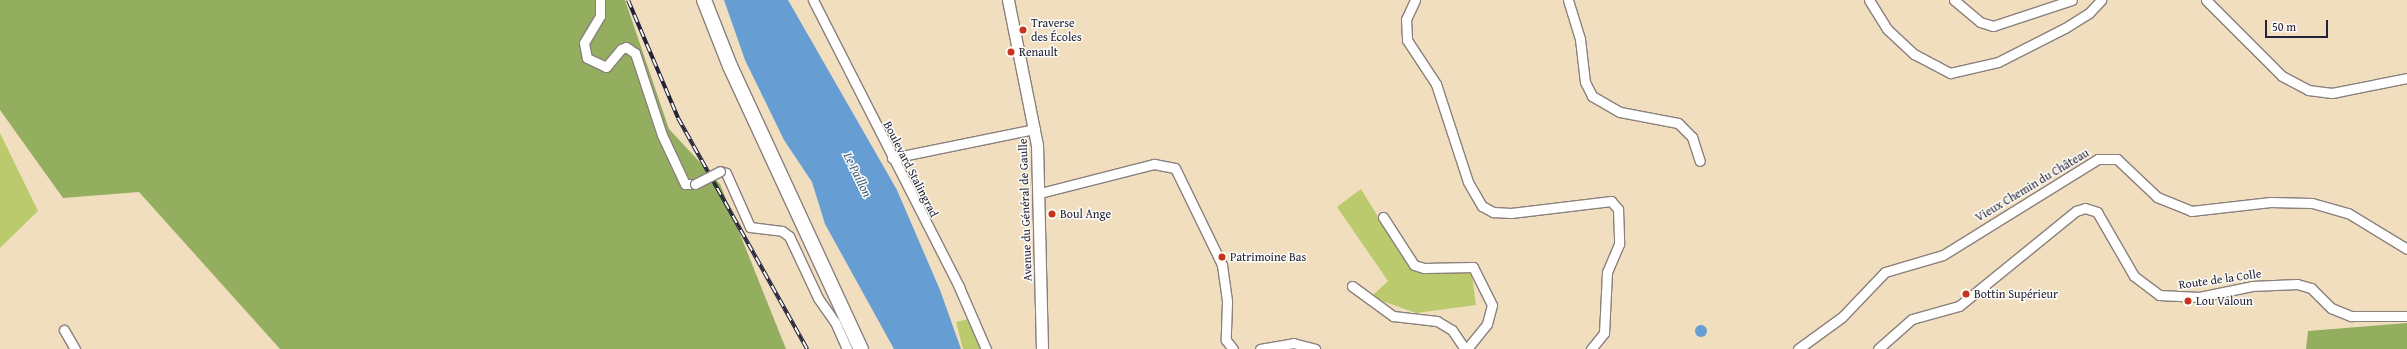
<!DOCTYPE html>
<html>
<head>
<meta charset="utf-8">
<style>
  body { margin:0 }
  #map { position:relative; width:2407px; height:349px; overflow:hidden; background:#f1debf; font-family:"Gentium Book Plus",serif }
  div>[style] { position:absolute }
  .green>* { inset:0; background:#bbca6c }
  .forest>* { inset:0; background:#94ae60 }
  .water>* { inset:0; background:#669ed4 }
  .round { border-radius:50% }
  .roads { filter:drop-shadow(1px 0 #8a807d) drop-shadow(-1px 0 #8a807d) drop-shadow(0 1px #8a807d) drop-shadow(0 -1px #8a807d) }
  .minor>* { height:9px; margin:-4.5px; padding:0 4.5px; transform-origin:4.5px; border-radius:4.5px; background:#fff }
  .tertiary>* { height:11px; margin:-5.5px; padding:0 5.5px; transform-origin:5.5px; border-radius:5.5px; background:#fff }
  .primary>* { height:14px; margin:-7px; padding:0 7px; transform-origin:7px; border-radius:7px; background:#fff }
  .rail>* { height:4px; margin-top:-2px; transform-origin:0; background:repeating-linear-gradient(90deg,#fdfcf7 0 8px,#22223b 0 16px); box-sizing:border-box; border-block:1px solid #22223b }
  .bridges { filter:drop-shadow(1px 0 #8a807d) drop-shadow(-1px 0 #8a807d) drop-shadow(0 1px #8a807d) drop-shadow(0 -1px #8a807d) }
  .minor-bridge>* { height:9px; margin:-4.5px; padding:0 4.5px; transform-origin:4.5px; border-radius:4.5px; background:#fff }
  .dots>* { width:11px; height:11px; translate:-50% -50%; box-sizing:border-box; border:2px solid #fdfcf7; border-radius:50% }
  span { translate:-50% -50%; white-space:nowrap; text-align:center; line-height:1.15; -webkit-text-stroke:3px #fdfcf7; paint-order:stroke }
  .poi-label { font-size:12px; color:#22223b }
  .left { translate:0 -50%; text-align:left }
  .street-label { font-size:12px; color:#22223b }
  .water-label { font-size:13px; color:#415a80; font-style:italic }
  .scale { position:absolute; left:2265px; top:20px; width:63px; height:18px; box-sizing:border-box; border:2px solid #22223b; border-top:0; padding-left:5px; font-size:12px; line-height:14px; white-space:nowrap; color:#22223b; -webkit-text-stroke:3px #fdfcf7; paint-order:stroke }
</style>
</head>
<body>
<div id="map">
  <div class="green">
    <div style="clip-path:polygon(0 133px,38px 211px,0 248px)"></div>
    <div style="clip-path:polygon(1361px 189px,1402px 256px,1416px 272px,1471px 268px,1476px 305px,1416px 313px,1371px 297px,1388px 281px,1337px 207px)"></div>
    <div style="clip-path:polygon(969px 319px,982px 349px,963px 349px,956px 322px)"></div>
  </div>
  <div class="forest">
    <div style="clip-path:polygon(0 0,625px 0,669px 129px,720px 184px,786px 349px,280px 349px,139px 192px,63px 198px,0 110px)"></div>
    <div style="clip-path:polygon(2407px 323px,2407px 349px,2306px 349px,2308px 331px)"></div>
  </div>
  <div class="water">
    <div style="clip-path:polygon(724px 0,788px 0,897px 190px,940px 290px,961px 349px,894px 349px,825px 224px,812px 182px,784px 140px,745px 60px)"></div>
    <div class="round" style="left:1695px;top:325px;width:12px;height:12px"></div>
  </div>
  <div class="roads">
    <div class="minor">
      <div style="left:600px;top:0;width:16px;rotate:90deg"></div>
      <div style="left:600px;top:16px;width:31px;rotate:121deg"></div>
      <div style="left:584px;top:43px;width:15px;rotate:79deg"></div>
      <div style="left:587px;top:58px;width:21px;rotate:25deg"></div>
      <div style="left:606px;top:67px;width:23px;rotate:-50deg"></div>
      <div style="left:621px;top:49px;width:5px;rotate:-22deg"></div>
      <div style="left:626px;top:47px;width:11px;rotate:34deg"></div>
      <div style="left:635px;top:53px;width:86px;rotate:71.8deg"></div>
      <div style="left:662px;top:135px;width:54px;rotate:64.9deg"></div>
      <div style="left:685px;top:184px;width:10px"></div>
      <div style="left:813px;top:0;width:322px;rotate:63deg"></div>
      <div style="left:959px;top:287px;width:68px;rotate:66.5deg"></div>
      <div style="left:1415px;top:0;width:21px;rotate:115deg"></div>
      <div style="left:1406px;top:19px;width:21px;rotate:87deg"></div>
      <div style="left:1407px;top:40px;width:53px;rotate:56.6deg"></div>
      <div style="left:1436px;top:84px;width:103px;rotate:71.9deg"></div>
      <div style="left:1468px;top:182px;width:28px;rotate:60deg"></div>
      <div style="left:1482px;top:206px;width:13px;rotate:29deg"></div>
      <div style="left:1493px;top:212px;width:18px;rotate:3deg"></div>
      <div style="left:1511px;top:213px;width:101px;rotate:-6.8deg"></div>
      <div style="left:1611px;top:201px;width:11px;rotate:49deg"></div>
      <div style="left:1618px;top:209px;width:35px;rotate:88deg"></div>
      <div style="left:1619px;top:244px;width:30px;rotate:113deg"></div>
      <div style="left:1607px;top:272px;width:61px;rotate:92.8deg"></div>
      <div style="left:1604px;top:333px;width:21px;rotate:129deg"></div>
      <div style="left:1568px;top:0;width:41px;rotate:72.9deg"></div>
      <div style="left:1580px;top:39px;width:43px;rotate:83.4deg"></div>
      <div style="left:1585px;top:82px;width:16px;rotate:63deg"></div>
      <div style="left:1592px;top:96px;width:32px;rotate:30deg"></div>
      <div style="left:1620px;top:112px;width:59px;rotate:10.7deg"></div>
      <div style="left:1678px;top:123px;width:20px;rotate:45deg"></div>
      <div style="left:1692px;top:137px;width:25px;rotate:72deg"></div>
      <div style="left:1869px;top:0;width:34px;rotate:58deg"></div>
      <div style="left:1887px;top:29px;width:37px;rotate:43deg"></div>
      <div style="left:1914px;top:54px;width:41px;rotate:27.8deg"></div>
      <div style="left:1950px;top:73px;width:49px;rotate:-12.9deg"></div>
      <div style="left:1998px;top:62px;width:75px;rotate:-26.9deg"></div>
      <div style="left:2065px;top:28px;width:28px;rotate:-32deg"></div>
      <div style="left:2089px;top:13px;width:18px;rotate:-47deg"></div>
      <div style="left:1954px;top:0;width:34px;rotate:40deg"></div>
      <div style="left:1980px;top:22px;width:14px;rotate:17deg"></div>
      <div style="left:1993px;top:26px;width:83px;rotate:-18.2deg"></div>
      <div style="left:2206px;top:0;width:107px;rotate:45deg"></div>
      <div style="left:2282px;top:76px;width:30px;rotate:28deg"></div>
      <div style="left:2308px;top:90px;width:24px;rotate:7deg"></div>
      <div style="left:2332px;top:93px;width:76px;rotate:-11.3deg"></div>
      <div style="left:892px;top:158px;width:146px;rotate:-11.5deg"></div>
      <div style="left:720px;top:171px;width:6px;rotate:18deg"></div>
      <div style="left:726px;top:173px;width:59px;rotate:66deg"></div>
      <div style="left:750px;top:227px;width:32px;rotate:7deg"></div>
      <div style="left:782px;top:231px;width:9px;rotate:36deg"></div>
      <div style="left:789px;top:236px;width:68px;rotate:64.9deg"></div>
      <div style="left:818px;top:298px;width:29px;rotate:55deg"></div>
      <div style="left:835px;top:322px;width:30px;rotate:66deg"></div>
      <div style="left:1040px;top:193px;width:118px;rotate:-14.3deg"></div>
      <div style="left:1154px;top:164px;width:21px;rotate:11deg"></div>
      <div style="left:1175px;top:168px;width:108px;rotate:64.1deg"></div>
      <div style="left:1222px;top:265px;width:37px;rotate:82deg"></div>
      <div style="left:1227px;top:302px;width:38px;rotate:92deg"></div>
      <div style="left:1226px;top:340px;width:11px;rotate:52deg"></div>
      <div style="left:1383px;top:217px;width:57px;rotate:57.1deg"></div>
      <div style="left:1414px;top:265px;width:10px;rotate:17deg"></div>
      <div style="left:1424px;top:268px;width:49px;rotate:-1.2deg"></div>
      <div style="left:1473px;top:267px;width:42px;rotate:63.4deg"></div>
      <div style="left:1492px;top:305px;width:20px;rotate:105deg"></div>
      <div style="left:1487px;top:324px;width:32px;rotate:129deg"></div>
      <div style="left:1352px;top:286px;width:51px;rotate:36.2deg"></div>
      <div style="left:1393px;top:316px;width:44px;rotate:6.5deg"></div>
      <div style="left:1437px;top:321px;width:17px;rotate:31deg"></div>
      <div style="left:1452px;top:330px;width:23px;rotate:56deg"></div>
      <div style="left:64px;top:330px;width:22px;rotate:60deg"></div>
      <div style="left:1260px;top:349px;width:34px;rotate:-10deg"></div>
      <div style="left:1293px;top:343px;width:23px;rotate:15deg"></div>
      <div style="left:1798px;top:349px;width:54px;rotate:-36deg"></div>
      <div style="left:1842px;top:317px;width:62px;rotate:-46.3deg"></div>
      <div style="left:1885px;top:272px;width:60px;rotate:-16.3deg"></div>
      <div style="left:1943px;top:255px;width:182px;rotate:-31.8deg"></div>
      <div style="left:2098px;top:159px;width:19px"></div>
      <div style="left:2117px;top:159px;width:55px;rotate:43.5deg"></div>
      <div style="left:2157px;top:197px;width:37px;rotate:22deg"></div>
      <div style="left:2191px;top:211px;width:80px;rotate:-6.5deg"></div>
      <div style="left:2270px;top:202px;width:42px;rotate:1.4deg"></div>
      <div style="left:2312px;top:203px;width:37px;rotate:16deg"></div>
      <div style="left:2348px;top:213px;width:69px;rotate:31.4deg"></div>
      <div style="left:1878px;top:349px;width:45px;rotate:-41.4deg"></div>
      <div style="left:1912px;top:319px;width:49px;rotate:-15.5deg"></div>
      <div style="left:1959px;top:306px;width:151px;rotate:-39.1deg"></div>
      <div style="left:2076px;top:211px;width:9px;rotate:-18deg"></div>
      <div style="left:2085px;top:208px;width:13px;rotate:18deg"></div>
      <div style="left:2097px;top:212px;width:74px;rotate:60deg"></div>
      <div style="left:2134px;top:276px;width:31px;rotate:37deg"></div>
      <div style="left:2159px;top:295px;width:40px;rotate:2.9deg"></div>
      <div style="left:2199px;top:297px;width:54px;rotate:-11.7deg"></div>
      <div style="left:2252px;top:286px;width:45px;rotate:-2.5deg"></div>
      <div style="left:2297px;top:284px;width:15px;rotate:16deg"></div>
      <div style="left:2311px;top:288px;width:28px;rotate:45deg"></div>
      <div style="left:2331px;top:308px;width:22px;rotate:22deg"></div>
      <div style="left:2351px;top:316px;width:56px"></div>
    </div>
    <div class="tertiary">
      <div style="left:1008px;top:0;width:148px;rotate:78.7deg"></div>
      <div style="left:1037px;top:145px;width:204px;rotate:88.6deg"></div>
    </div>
    <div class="primary">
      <div style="left:704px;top:0;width:71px;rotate:68.5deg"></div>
      <div style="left:730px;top:66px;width:312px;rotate:65.2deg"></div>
    </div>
  </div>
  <div class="rail">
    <div style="left:628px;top:0;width:128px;rotate:67deg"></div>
    <div style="left:678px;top:118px;width:265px;rotate:60.8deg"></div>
  </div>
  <div class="bridges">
    <div class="minor-bridge">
      <div style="left:695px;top:184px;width:28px;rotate:-27deg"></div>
    </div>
  </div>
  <div class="dots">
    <div style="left:1023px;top:30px;background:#c8321e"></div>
    <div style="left:1011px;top:52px;background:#c8321e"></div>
    <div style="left:1052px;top:214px;background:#c8321e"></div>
    <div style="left:1222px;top:257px;background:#c8321e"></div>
    <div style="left:1966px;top:294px;background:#c8321e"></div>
    <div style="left:2188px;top:301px;background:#c8321e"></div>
  </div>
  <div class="poi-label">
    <span class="left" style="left:1031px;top:30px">Traverse<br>des Écoles</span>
    <span class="left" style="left:1019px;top:52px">Renault</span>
    <span class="left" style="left:1060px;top:214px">Boul Ange</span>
    <span class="left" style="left:1230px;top:257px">Patrimoine Bas</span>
    <span class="left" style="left:1974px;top:294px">Bottin Supérieur</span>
    <span class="left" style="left:2196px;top:301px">Lou Valoun</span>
  </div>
  <div class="street-label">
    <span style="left:911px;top:169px;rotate:63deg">Boulevard Stalingrad</span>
    <span style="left:2032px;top:185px;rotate:-31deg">Vieux Chemin du Château</span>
    <span style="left:1025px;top:210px;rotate:-92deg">Avenue du Général de Gaulle</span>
    <span style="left:2220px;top:279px;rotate:-8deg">Route de la Colle</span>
  </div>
  <div class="water-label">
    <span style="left:857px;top:175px;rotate:64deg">Le Paillon</span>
  </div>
  <div class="scale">50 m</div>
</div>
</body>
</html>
